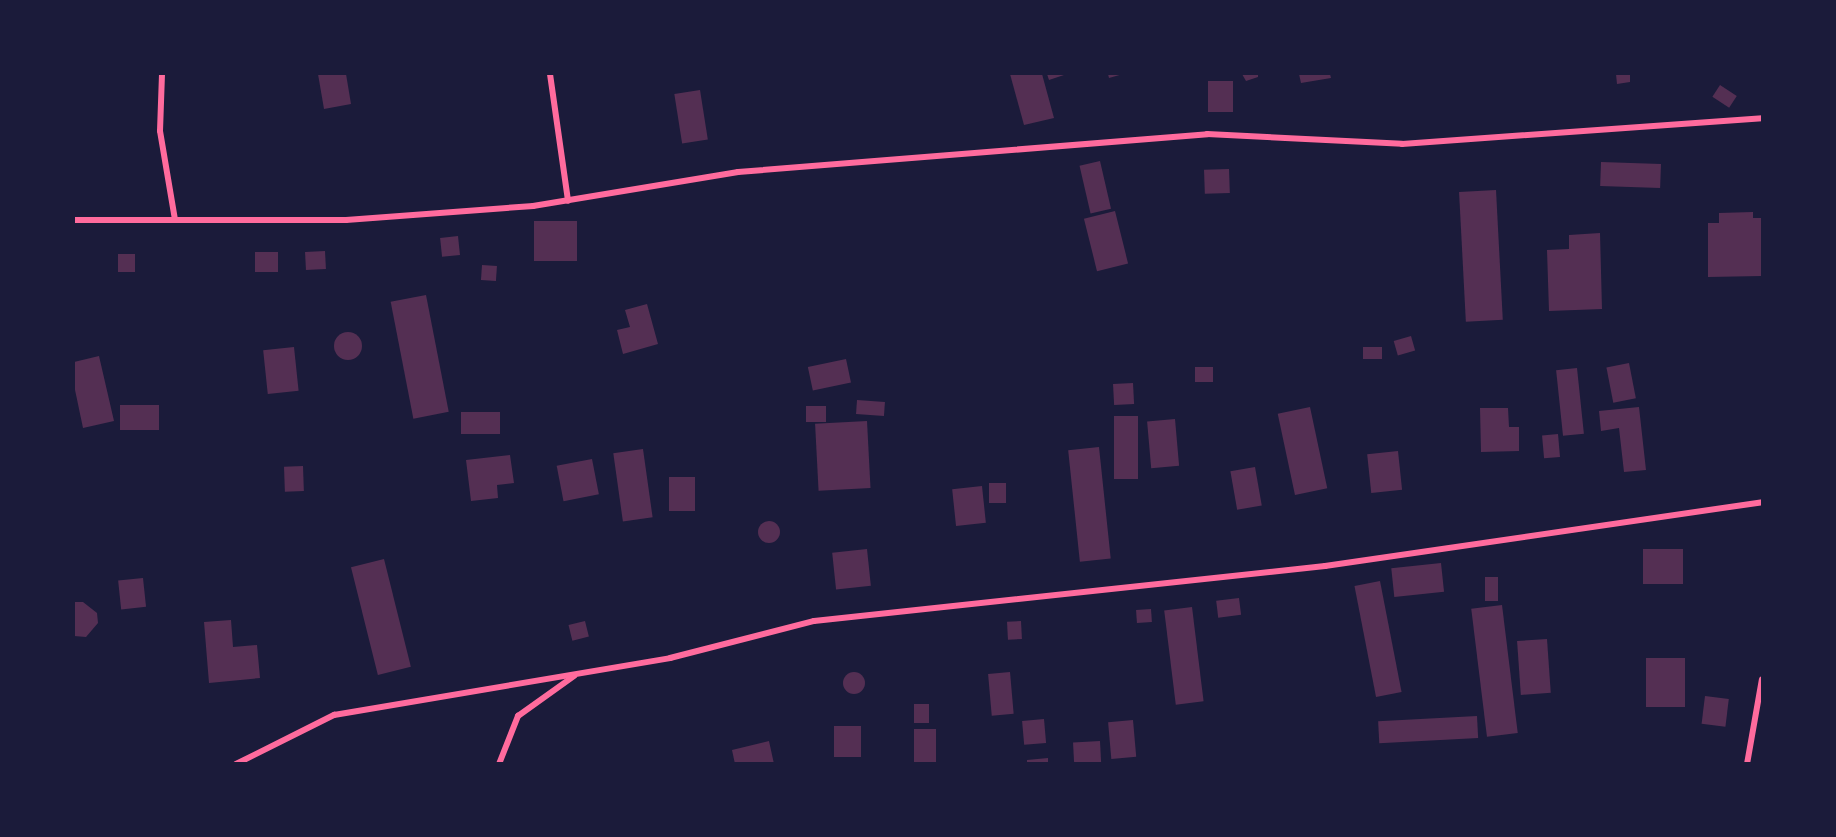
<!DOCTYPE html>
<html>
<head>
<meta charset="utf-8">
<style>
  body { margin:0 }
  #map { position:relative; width:1836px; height:837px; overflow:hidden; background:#1b1b3a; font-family:"Fira Sans",sans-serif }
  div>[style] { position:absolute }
  .building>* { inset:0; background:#542f53; transform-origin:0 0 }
  .round { border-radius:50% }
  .minor>* { height:6px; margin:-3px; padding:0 3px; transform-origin:3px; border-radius:3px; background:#ff6b9d }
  span { translate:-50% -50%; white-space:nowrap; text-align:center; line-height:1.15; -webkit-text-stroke:6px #1b1b3a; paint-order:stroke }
  .frame { position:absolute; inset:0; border:75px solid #1b1b3a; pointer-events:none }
</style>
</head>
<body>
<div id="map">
  <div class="building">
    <div style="clip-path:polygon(318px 74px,346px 74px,351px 104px,324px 109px)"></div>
    <div style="clip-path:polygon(1010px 74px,1042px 74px,1054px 118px,1024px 125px)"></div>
    <div style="clip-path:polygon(1047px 74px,1067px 74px,1049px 80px)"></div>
    <div style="clip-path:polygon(1108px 74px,1123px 74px,1109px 78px)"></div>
    <div style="clip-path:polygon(1242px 74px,1258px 74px,1258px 77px,1246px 81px)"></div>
    <div style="clip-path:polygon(1299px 74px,1330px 74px,1331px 78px,1301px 83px)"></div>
    <div style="clip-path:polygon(1616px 74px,1630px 74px,1630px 82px,1617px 84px)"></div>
    <div style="left:1208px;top:81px;width:25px;height:31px"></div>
    <div style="left:1720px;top:85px;width:20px;height:14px;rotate:33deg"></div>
    <div style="left:700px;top:90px;width:50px;height:26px;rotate:81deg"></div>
    <div style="left:1100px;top:161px;width:49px;height:21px;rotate:77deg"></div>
    <div style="left:1601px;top:162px;width:60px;height:24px;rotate:2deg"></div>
    <div style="left:1229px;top:169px;width:24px;height:25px;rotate:88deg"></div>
    <div style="left:1496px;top:190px;width:130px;height:37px;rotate:87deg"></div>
    <div style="left:1115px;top:211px;width:54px;height:32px;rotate:76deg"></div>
    <div style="clip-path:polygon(1753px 212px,1753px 218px,1762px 218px,1762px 276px,1708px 277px,1708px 223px,1719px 223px,1719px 213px)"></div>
    <div style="left:534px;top:221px;width:43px;height:40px"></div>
    <div style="clip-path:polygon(1600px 233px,1602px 309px,1549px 311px,1547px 250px,1569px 249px,1569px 235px)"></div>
    <div style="left:458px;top:236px;width:19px;height:18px;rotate:84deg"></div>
    <div style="left:325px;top:251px;width:18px;height:20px;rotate:87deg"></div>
    <div style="left:278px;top:252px;width:20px;height:23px;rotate:90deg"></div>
    <div style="left:135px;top:254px;width:18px;height:17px;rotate:90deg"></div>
    <div style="left:482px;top:265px;width:15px;height:15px;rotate:4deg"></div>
    <div style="left:426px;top:295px;width:119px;height:36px;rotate:79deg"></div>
    <div style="clip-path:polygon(647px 304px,658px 344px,623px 354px,617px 330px,630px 327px,625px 310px)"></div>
    <div class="round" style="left:334px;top:332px;width:28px;height:28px"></div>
    <div style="left:1411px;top:336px;width:15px;height:18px;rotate:74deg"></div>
    <div style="left:294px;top:347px;width:44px;height:31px;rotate:84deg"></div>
    <div style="left:1363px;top:347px;width:19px;height:12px"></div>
    <div style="clip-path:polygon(99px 356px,114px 421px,83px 428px,74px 385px,74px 362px)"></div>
    <div style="left:846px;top:359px;width:24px;height:39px;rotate:78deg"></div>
    <div style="left:1629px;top:363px;width:36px;height:23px;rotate:79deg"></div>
    <div style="left:1195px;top:367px;width:18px;height:15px"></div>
    <div style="left:1577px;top:368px;width:66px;height:21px;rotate:84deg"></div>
    <div style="left:1133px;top:383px;width:21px;height:20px;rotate:87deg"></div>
    <div style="left:857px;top:400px;width:28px;height:14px;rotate:4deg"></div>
    <div style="left:120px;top:405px;width:39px;height:25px"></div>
    <div style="left:806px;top:406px;width:20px;height:16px"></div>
    <div style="left:1310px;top:407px;width:83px;height:33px;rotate:78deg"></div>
    <div style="clip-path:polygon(1639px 407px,1646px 470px,1624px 472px,1619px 428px,1601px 431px,1599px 411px)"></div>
    <div style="clip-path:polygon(1480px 408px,1508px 408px,1509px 427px,1519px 427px,1519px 451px,1481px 452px)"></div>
    <div style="left:461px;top:412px;width:39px;height:22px"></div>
    <div style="left:1114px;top:416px;width:24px;height:63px"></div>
    <div style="left:1175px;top:419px;width:47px;height:28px;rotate:85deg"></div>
    <div style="left:867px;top:421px;width:67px;height:52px;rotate:87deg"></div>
    <div style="left:1558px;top:434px;width:23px;height:16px;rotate:85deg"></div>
    <div style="left:1099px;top:447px;width:112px;height:31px;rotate:84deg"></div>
    <div style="left:643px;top:449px;width:69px;height:30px;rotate:82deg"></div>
    <div style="left:1398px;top:451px;width:39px;height:31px;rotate:84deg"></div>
    <div style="clip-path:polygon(510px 455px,514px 483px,497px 485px,498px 498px,471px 501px,466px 460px)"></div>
    <div style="left:592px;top:459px;width:36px;height:36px;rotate:79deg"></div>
    <div style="left:303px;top:466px;width:25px;height:19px;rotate:88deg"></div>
    <div style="left:1255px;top:467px;width:39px;height:25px;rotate:80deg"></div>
    <div style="left:669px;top:477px;width:26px;height:34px"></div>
    <div style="left:1006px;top:483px;width:20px;height:17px;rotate:90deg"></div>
    <div style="left:982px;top:486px;width:37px;height:30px;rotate:84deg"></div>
    <div class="round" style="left:758px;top:521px;width:22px;height:22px"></div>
    <div style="left:867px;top:549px;width:37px;height:35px;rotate:84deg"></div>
    <div style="left:1683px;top:549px;width:35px;height:40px;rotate:90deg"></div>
    <div style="left:384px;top:559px;width:111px;height:34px;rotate:76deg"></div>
    <div style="left:1441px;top:563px;width:29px;height:50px;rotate:84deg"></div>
    <div style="left:1485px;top:577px;width:13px;height:24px"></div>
    <div style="left:143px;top:578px;width:29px;height:25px;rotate:84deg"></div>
    <div style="left:1380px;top:581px;width:113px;height:26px;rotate:79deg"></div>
    <div style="left:1239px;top:598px;width:17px;height:23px;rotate:83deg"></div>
    <div style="clip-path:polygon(74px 602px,83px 602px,97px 613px,98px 623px,86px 637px,74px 636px)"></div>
    <div style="left:1502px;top:605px;width:129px;height:31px;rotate:83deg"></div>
    <div style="left:1192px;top:607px;width:95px;height:28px;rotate:83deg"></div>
    <div style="left:1151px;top:609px;width:13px;height:15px;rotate:86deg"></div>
    <div style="clip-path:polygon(231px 620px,233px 647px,257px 645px,260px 678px,209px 683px,204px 622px)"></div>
    <div style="left:585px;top:621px;width:16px;height:17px;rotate:76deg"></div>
    <div style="left:1021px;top:621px;width:18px;height:14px;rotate:87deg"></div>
    <div style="left:1547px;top:639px;width:54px;height:30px;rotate:86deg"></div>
    <div style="left:1646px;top:658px;width:39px;height:49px"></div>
    <div style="left:1010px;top:672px;width:42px;height:22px;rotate:85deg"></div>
    <div class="round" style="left:843px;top:672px;width:22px;height:22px"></div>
    <div style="left:1705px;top:696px;width:24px;height:28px;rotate:7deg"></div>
    <div style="left:914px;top:704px;width:15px;height:19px"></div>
    <div style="left:1477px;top:716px;width:22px;height:99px;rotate:87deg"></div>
    <div style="left:1044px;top:719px;width:24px;height:22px;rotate:85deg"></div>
    <div style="left:1133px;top:720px;width:37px;height:25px;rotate:85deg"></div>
    <div style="left:834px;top:726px;width:27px;height:31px"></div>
    <div style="left:914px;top:729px;width:22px;height:35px"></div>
    <div style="clip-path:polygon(769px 741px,774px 764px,735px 764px,732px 750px)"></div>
    <div style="left:1100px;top:741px;width:21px;height:27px;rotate:87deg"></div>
    <div style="clip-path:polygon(1048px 758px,1048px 764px,1027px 764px,1027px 760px)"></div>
  </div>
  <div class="minor">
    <div style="left:162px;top:74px;width:57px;rotate:92deg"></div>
    <div style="left:160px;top:131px;width:90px;rotate:80.4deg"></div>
    <div style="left:550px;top:74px;width:128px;rotate:81.9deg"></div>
    <div style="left:74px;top:220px;width:272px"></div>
    <div style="left:346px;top:220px;width:188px;rotate:-4.3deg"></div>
    <div style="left:533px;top:206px;width:208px;rotate:-9.4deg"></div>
    <div style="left:738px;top:172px;width:471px;rotate:-4.6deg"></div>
    <div style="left:1207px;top:134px;width:195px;rotate:2.9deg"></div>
    <div style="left:1402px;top:144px;width:361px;rotate:-4.1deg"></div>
    <div style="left:236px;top:764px;width:110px;rotate:-26.6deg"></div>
    <div style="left:334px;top:715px;width:341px;rotate:-9.6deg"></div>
    <div style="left:670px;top:658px;width:149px;rotate:-14.4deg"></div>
    <div style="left:814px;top:621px;width:514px;rotate:-6.14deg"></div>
    <div style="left:1325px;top:566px;width:442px;rotate:-8.3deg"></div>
    <div style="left:499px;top:764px;width:52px;rotate:-68.4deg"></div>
    <div style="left:518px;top:716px;width:69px;rotate:-35.5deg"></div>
    <div style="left:1747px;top:764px;width:86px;rotate:-80deg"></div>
  </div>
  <div class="frame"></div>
</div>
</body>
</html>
